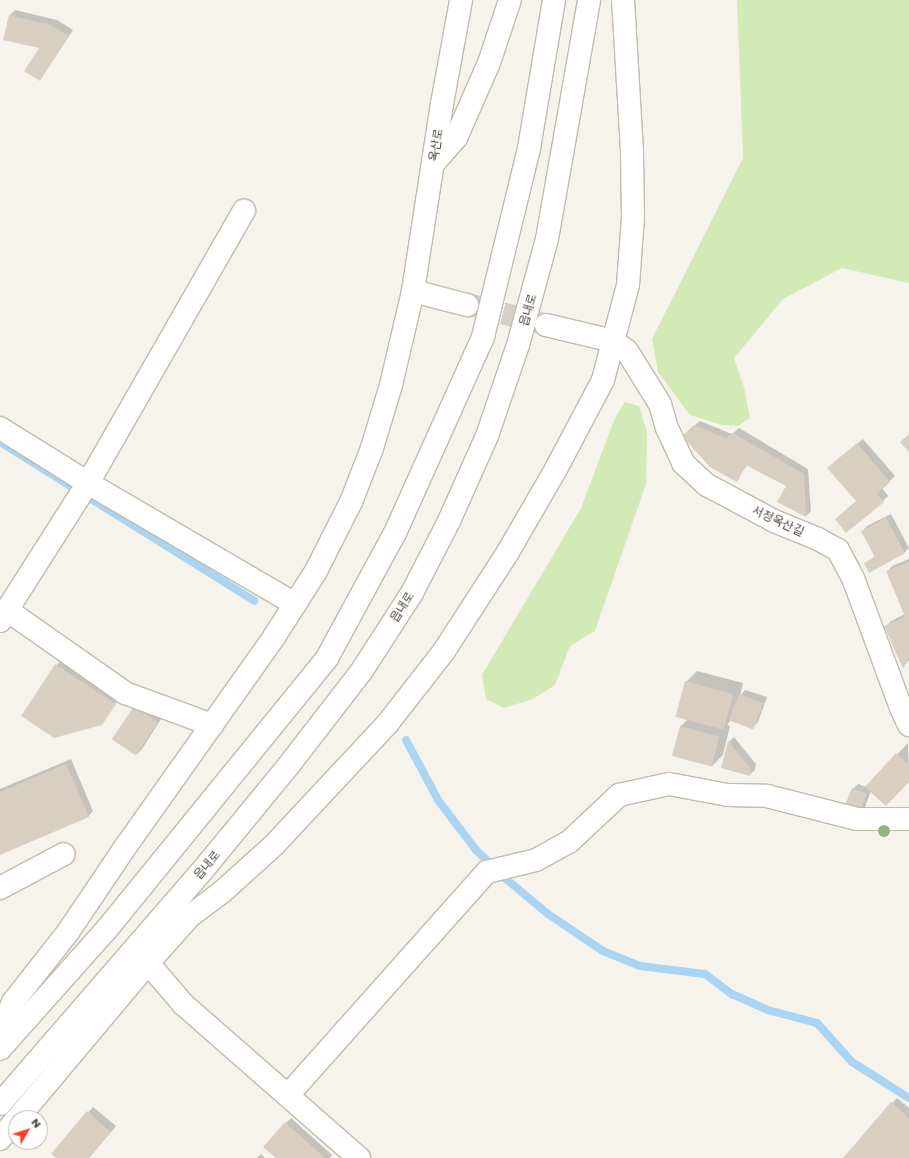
<!DOCTYPE html>
<html>
<head>
<meta charset="utf-8">
<style>
  body { margin:0 }
  #map { position:relative; width:909px; height:1158px; overflow:hidden; background:#f6f3ec; font-family:Poppins,"Noto Sans KR",sans-serif }
  div>[style] { position:absolute }
  .green>* { inset:0; background:#d2eab5 }
  .shadow>* { inset:0; background:#0003 }
  .stream>* { height:8px; margin:-4px; padding:0 4px; transform-origin:4px; border-radius:4px; background:#a9d4f2 }
  .building>* { inset:0; background:#d8cfc1; transform-origin:0 0 }
  .minor-tunnel>* { height:22px; margin-top:-11px; transform-origin:0; background:repeating-linear-gradient(90deg,#d4d0c8 0 22px,transparent 0 33px) }
  .roads { filter:drop-shadow(1px 0 #c2bbae) drop-shadow(-1px 0 #c2bbae) drop-shadow(0 1px #c2bbae) drop-shadow(0 -1px #c2bbae) }
  .minor>* { height:22px; margin:-11px; padding:0 11px; transform-origin:11px; border-radius:11px; background:#fff }
  .trees>* { width:12px; height:12px; margin:-6px; border-radius:50%; background:#97b381 }
  span { translate:-50% -50%; white-space:nowrap; text-align:center; line-height:1.15; -webkit-text-stroke:3px #fff; paint-order:stroke }
  .street-label { font-size:12px; color:#4b4439 }
  .north { position:absolute; left:8px; top:1110px; width:40px; height:40px; box-sizing:border-box; background:#fff; border:1px solid #b7b4b0; border-radius:50%; rotate:51deg; font-size:11px; font-weight:700; line-height:16px; text-align:center; color:#4b4439 }
  .north::after { content:''; display:block; margin:auto; width:14px; height:18px; background:#fc3f1d; clip-path:polygon(50% 0,100% 100%,50% 72%,0 100%) }
</style>
</head>
<body>
<div id="map">
  <div class="green">
    <div style="clip-path:polygon(737px 0,909px 0,909px 283px,842px 268px,783px 299px,734px 358px,744px 387px,750px 418px,738px 426px,722px 425px,690px 415px,658px 372px,652px 339px,743px 158px)"></div>
    <div style="clip-path:polygon(625px 402px,639px 406px,647px 432px,646px 484px,595px 631px,570px 646px,555px 685px,533px 699px,504px 708px,486px 699px,482px 675px,581px 508px,615px 418px)"></div>
  </div>
  <div class="shadow">
    <div style="clip-path:polygon(15px 10px,57px 20px,73px 30px,40px 80px,40px 47px,10px 15px)"></div>
    <div style="clip-path:polygon(700px 421px,732px 434px,739px 428px,808px 469px,811px 511px,806px 516px,779px 501px,787px 486px,747px 465px,737px 480px,688px 431px)"></div>
    <div style="clip-path:polygon(863px 439px,895px 476px,882px 488px,888px 496px,883px 501px,857px 501px,834px 463px)"></div>
    <div style="clip-path:polygon(891px 514px,909px 548px,904px 553px,866px 564px,875px 556px,862px 532px,867px 526px)"></div>
    <div style="clip-path:polygon(909px 559px,909px 660px,903px 667px,886px 626px,891px 621px,905px 614px,887px 572px,892px 566px)"></div>
    <div style="clip-path:polygon(61px 659px,120px 698px,101px 724px,22px 716px)"></div>
    <div style="clip-path:polygon(697px 671px,743px 683px,740px 696px,745px 690px,767px 697px,758px 722px,753px 727px,732px 719px,727px 725px,730px 726px,723px 755px,712px 766px,674px 755px,681px 726px,688px 719px,686px 682px)"></div>
    <div style="clip-path:polygon(134px 707px,163px 716px,142px 749px,137px 754px)"></div>
    <div style="clip-path:polygon(734px 737px,756px 764px,755px 770px,749px 775px,722px 767px,729px 742px)"></div>
    <div style="clip-path:polygon(908px 743px,909px 781px,871px 791px,865px 807px,859px 812px,853px 789px,858px 784px,866px 787px)"></div>
    <div style="clip-path:polygon(71px 759px,93px 811px,88px 817px,0 854px,0 789px)"></div>
    <div style="clip-path:polygon(897px 1098px,909px 1108px,909px 1158px,844px 1158px)"></div>
    <div style="clip-path:polygon(93px 1107px,116px 1126px,89px 1158px,58px 1158px,53px 1154px)"></div>
    <div style="clip-path:polygon(291px 1118px,332px 1155px,330px 1158px,277px 1158px,286px 1123px)"></div>
    <div style="clip-path:polygon(261px 1154px,265px 1158px,257px 1158px)"></div>
  </div>
  <div class="stream">
    <div style="left:0;top:442px;width:300px;rotate:32deg"></div>
    <div style="left:406px;top:740px;width:68px;rotate:61.9deg"></div>
    <div style="left:438px;top:800px;width:63px;rotate:52.8deg"></div>
    <div style="left:476px;top:850px;width:42px;rotate:44deg"></div>
    <div style="left:506px;top:879px;width:55px;rotate:39.8deg"></div>
    <div style="left:548px;top:914px;width:66px;rotate:33.9deg"></div>
    <div style="left:603px;top:951px;width:40px;rotate:22deg"></div>
    <div style="left:640px;top:966px;width:65px;rotate:7deg"></div>
    <div style="left:705px;top:974px;width:34px;rotate:37deg"></div>
    <div style="left:732px;top:994px;width:39px;rotate:24deg"></div>
    <div style="left:768px;top:1010px;width:51px;rotate:14.9deg"></div>
    <div style="left:817px;top:1023px;width:52px;rotate:48.1deg"></div>
    <div style="left:852px;top:1062px;width:67px;rotate:32.3deg"></div>
  </div>
  <div class="building">
    <div style="clip-path:polygon(9px 15px,51px 25px,69px 36px,40px 81px,24px 71px,39px 48px,3px 40px)"></div>
    <div style="clip-path:polygon(694px 425px,726px 438px,733px 433px,804px 474px,806px 517px,777px 502px,786px 486px,746px 465px,737px 482px,710px 467px,682px 436px)"></div>
    <div style="clip-path:polygon(909px 434px,909px 452px,900px 442px)"></div>
    <div style="clip-path:polygon(857px 443px,890px 482px,877px 494px,884px 502px,846px 533px,835px 519px,856px 501px,827px 468px)"></div>
    <div style="clip-path:polygon(886px 518px,905px 553px,869px 573px,864px 563px,875px 557px,861px 531px)"></div>
    <div style="clip-path:polygon(909px 562px,909px 657px,903px 669px,884px 626px,905px 617px,886px 571px)"></div>
    <div style="clip-path:polygon(55px 664px,116px 704px,102px 725px,54px 738px,21px 716px)"></div>
    <div style="left:685px;top:681px;width:50px;height:37px;rotate:15deg"></div>
    <div style="left:739px;top:694px;width:26px;height:28px;rotate:21deg"></div>
    <div style="left:134px;top:706px;width:29px;height:40px;rotate:34deg"></div>
    <div style="left:680px;top:726px;width:41px;height:31px;rotate:15deg"></div>
    <div style="clip-path:polygon(728px 741px,751px 769px,750px 776px,721px 768px)"></div>
    <div style="clip-path:polygon(896px 753px,909px 765px,909px 782px,886px 806px,865px 787px)"></div>
    <div style="clip-path:polygon(66px 764px,89px 817px,0 855px,0 792px)"></div>
    <div style="left:852px;top:788px;width:16px;height:20px;rotate:22deg"></div>
    <div style="clip-path:polygon(891px 1102px,909px 1118px,909px 1158px,843px 1158px)"></div>
    <div style="clip-path:polygon(87px 1111px,111px 1132px,89px 1158px,56px 1158px,51px 1154px)"></div>
    <div style="clip-path:polygon(285px 1122px,325px 1158px,276px 1158px,263px 1147px)"></div>
  </div>
  <div class="minor-tunnel">
    <div style="left:471px;top:305px;width:75px;rotate:14.6deg"></div>
  </div>
  <div class="roads">
    <div class="minor">
      <div style="left:433px;top:164px;width:35px;rotate:-49deg"></div>
      <div style="left:456px;top:138px;width:82px;rotate:-66.3deg"></div>
      <div style="left:489px;top:63px;width:66px;rotate:-71.6deg"></div>
      <div style="left:413px;top:291px;width:56px;rotate:14.5deg"></div>
      <div style="left:546px;top:325px;width:69px;rotate:13.4deg"></div>
      <div style="left:613px;top:341px;width:17px;rotate:36deg"></div>
      <div style="left:627px;top:351px;width:62px;rotate:58.1deg"></div>
      <div style="left:660px;top:404px;width:25px;rotate:74deg"></div>
      <div style="left:667px;top:428px;width:38px;rotate:65deg"></div>
      <div style="left:683px;top:463px;width:33px;rotate:43deg"></div>
      <div style="left:707px;top:485px;width:76px;rotate:28.2deg"></div>
      <div style="left:774px;top:521px;width:48px;rotate:22.2deg"></div>
      <div style="left:818px;top:539px;width:23px;rotate:29deg"></div>
      <div style="left:838px;top:550px;width:32px;rotate:62deg"></div>
      <div style="left:853px;top:578px;width:139px;rotate:69.7deg"></div>
      <div style="left:901px;top:708px;width:19px;rotate:65deg"></div>
      <div style="left:0;top:428px;width:104px;rotate:32deg"></div>
      <div style="left:88px;top:483px;width:240px;rotate:30.3deg"></div>
      <div style="left:7px;top:610px;width:144px;rotate:35.1deg"></div>
      <div style="left:125px;top:693px;width:93px;rotate:20.2deg"></div>
      <div style="left:0;top:621px;width:164px;rotate:-57.5deg"></div>
      <div style="left:88px;top:483px;width:314px;rotate:-60.2deg"></div>
      <div style="left:0;top:888px;width:72px;rotate:-28deg"></div>
      <div style="left:148px;top:963px;width:54px;rotate:49.5deg"></div>
      <div style="left:183px;top:1004px;width:234px;rotate:41.2deg"></div>
      <div style="left:0;top:1034px;width:35px;rotate:-68deg"></div>
      <div style="left:13px;top:1002px;width:89px;rotate:-51.8deg"></div>
      <div style="left:68px;top:932px;width:100px;rotate:-56deg"></div>
      <div style="left:124px;top:849px;width:260px;rotate:-54.7deg"></div>
      <div style="left:274px;top:637px;width:78px;rotate:-57.5deg"></div>
      <div style="left:316px;top:571px;width:77px;rotate:-63.1deg"></div>
      <div style="left:351px;top:502px;width:58px;rotate:-68.7deg"></div>
      <div style="left:372px;top:448px;width:66px;rotate:-73.2deg"></div>
      <div style="left:391px;top:385px;width:97px;rotate:-76.8deg"></div>
      <div style="left:413px;top:291px;width:189px;rotate:-81.2deg"></div>
      <div style="left:442px;top:104px;width:106px;rotate:-79.6deg"></div>
      <div style="left:0;top:1049px;width:161px;rotate:-48.3deg"></div>
      <div style="left:107px;top:929px;width:349px;rotate:-50.9deg"></div>
      <div style="left:327px;top:658px;width:142px;rotate:-61.5deg"></div>
      <div style="left:395px;top:533px;width:215px;rotate:-65.8deg"></div>
      <div style="left:483px;top:337px;width:195px;rotate:-76.3deg"></div>
      <div style="left:529px;top:148px;width:150px;rotate:-80.4deg"></div>
      <div style="left:288px;top:1095px;width:299px;rotate:-48.3deg"></div>
      <div style="left:487px;top:872px;width:50px;rotate:-13.8deg"></div>
      <div style="left:536px;top:860px;width:38px;rotate:-29deg"></div>
      <div style="left:569px;top:842px;width:69px;rotate:-43.2deg"></div>
      <div style="left:619px;top:795px;width:51px;rotate:-12.4deg"></div>
      <div style="left:669px;top:784px;width:60px;rotate:10.6deg"></div>
      <div style="left:728px;top:795px;width:39px;rotate:1deg"></div>
      <div style="left:767px;top:796px;width:93px;rotate:14.3deg"></div>
      <div style="left:857px;top:819px;width:52px"></div>
      <div style="left:0;top:1104px;width:308px;rotate:-49.1deg"></div>
      <div style="left:202px;top:871px;width:137px;rotate:-50.6deg"></div>
      <div style="left:289px;top:765px;width:118px;rotate:-52.3deg"></div>
      <div style="left:361px;top:672px;width:94px;rotate:-57.2deg"></div>
      <div style="left:412px;top:593px;width:81px;rotate:-62.8deg"></div>
      <div style="left:449px;top:521px;width:93px;rotate:-65.9deg"></div>
      <div style="left:487px;top:436px;width:96px;rotate:-71.2deg"></div>
      <div style="left:518px;top:345px;width:110px;rotate:-74.7deg"></div>
      <div style="left:547px;top:239px;width:243px;rotate:-80deg"></div>
      <div style="left:18px;top:1118px;width:202px;rotate:-50deg"></div>
      <div style="left:148px;top:963px;width:63px;rotate:-48.2deg"></div>
      <div style="left:190px;top:916px;width:40px;rotate:-37deg"></div>
      <div style="left:222px;top:892px;width:70px;rotate:-42.1deg"></div>
      <div style="left:274px;top:845px;width:167px;rotate:-46.9deg"></div>
      <div style="left:388px;top:723px;width:91px;rotate:-52.1deg"></div>
      <div style="left:444px;top:651px;width:118px;rotate:-57.1deg"></div>
      <div style="left:508px;top:552px;width:98px;rotate:-60deg"></div>
      <div style="left:557px;top:467px;width:98px;rotate:-62.1deg"></div>
      <div style="left:603px;top:380px;width:98px;rotate:-75.3deg"></div>
      <div style="left:628px;top:285px;width:68px;rotate:-85.8deg"></div>
      <div style="left:633px;top:217px;width:66px;rotate:-90.9deg"></div>
      <div style="left:632px;top:151px;width:151px;rotate:-93.4deg"></div>
      <div style="left:0;top:1139px;width:25px;rotate:-50deg"></div>
    </div>
  </div>
  <div class="trees">
    <div style="left:884px;top:831px"></div>
  </div>
  <div class="street-label">
    <span style="left:436px;top:145px;rotate:-81deg">옥산로</span>
    <span style="left:528px;top:310px;rotate:-74deg">읍내로</span>
    <span style="left:778px;top:521px;rotate:25deg">서정옥산길</span>
    <span style="left:402px;top:607px;rotate:-58deg">읍내로</span>
    <span style="left:207px;top:865px;rotate:-50deg">읍내로</span>
  </div>
  <div class="north">N</div>
</div>
</body>
</html>
